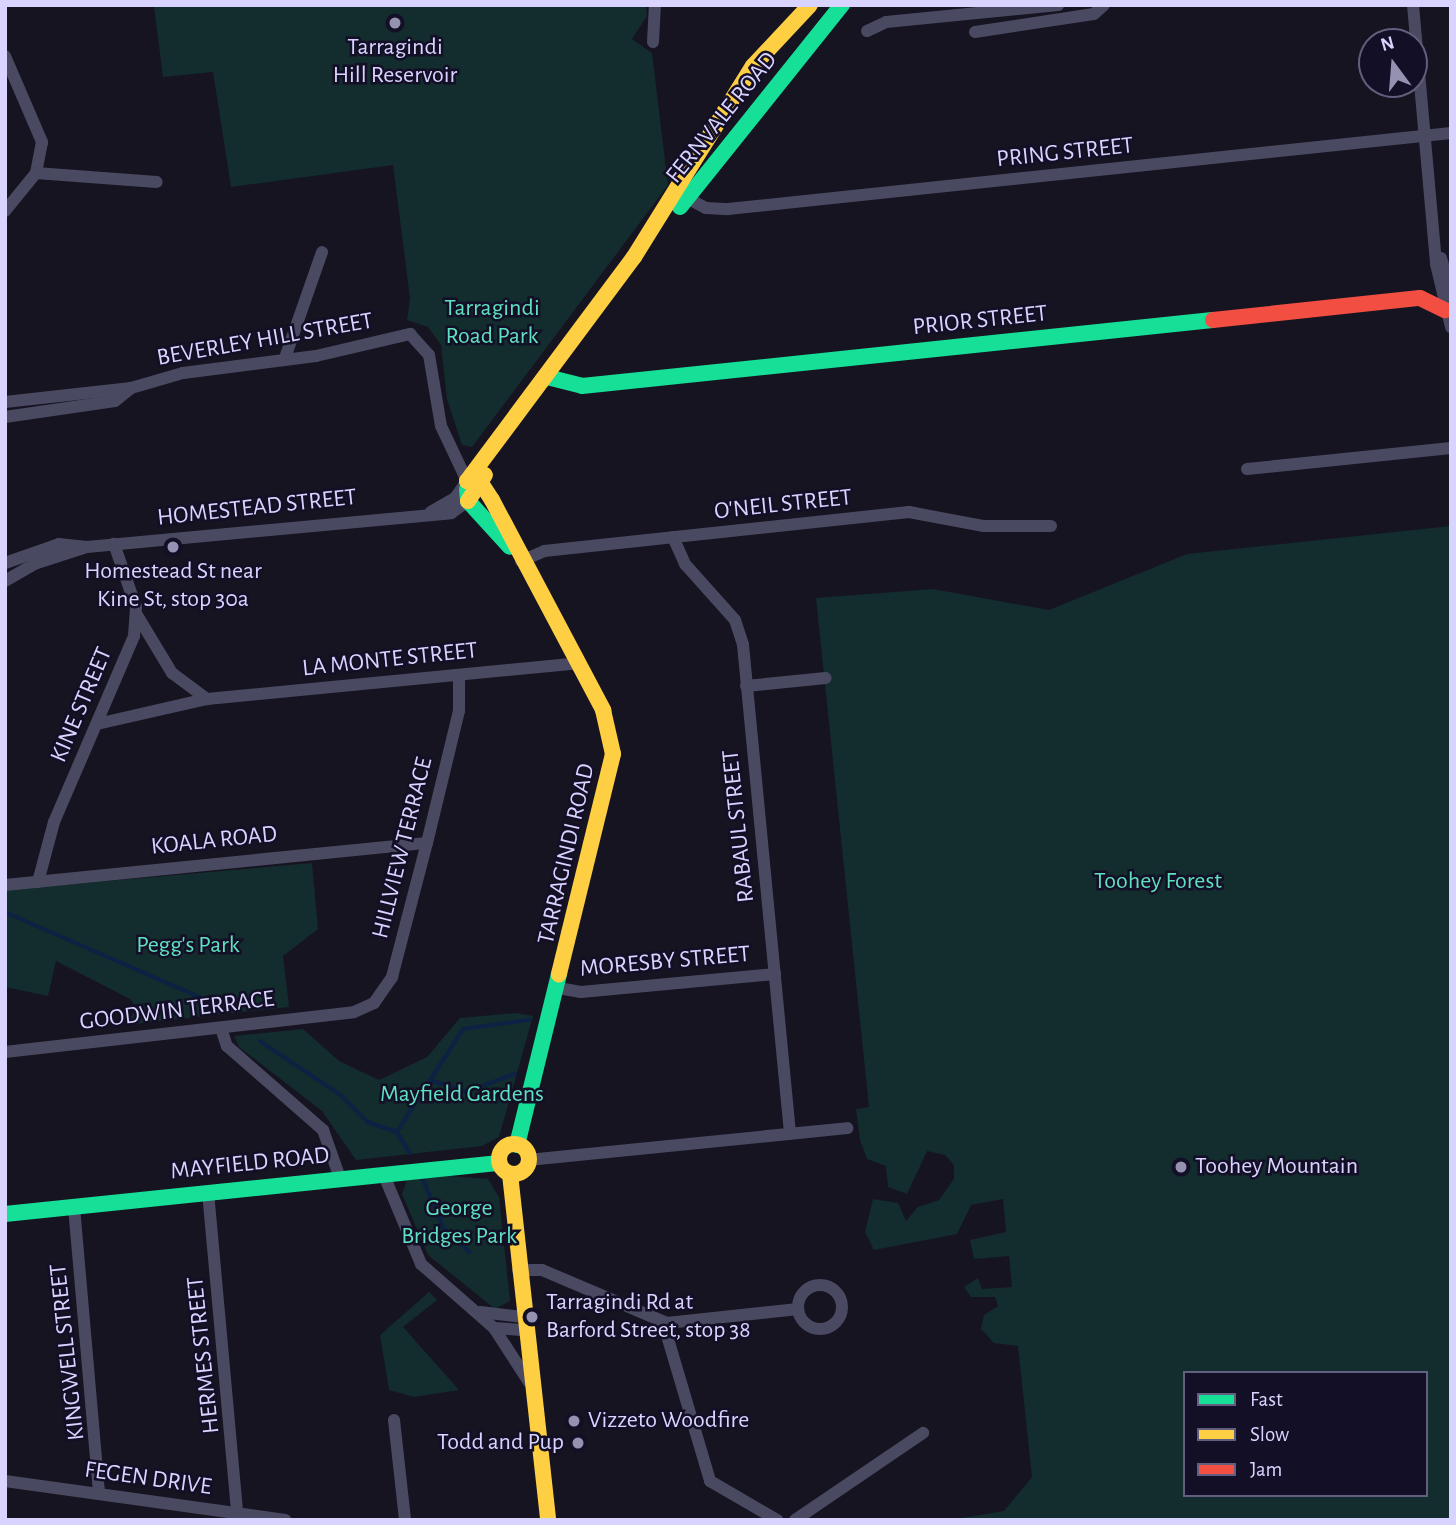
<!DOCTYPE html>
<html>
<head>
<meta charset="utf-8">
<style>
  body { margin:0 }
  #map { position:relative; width:1456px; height:1525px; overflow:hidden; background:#161421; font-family:"Alegreya Sans",sans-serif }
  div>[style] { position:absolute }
  .green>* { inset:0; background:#132c2d }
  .stream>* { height:3.5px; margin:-1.75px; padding:0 1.75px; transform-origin:1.75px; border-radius:1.75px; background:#0d2144 }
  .street>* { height:12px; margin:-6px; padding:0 6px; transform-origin:6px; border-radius:6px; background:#4a4962 }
  .street>.ring { margin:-6px; padding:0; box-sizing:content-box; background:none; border:12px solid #4a4962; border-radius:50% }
  .fast>* { height:16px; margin:-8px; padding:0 8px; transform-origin:8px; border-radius:8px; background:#16e098 }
  .slow>* { height:16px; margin:-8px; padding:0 8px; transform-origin:8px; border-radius:8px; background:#ffcf43 }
  .slow>.ring { margin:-8px; padding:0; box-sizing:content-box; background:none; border:16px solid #ffcf43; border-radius:50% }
  .jam>* { height:16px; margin:-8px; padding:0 8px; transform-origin:8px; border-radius:8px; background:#f24e42 }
  .dots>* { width:19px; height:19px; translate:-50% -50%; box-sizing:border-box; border:4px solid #130f26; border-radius:50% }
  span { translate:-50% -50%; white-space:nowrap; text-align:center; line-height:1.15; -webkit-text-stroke:5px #130f26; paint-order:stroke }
  .poi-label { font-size:24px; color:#d9d4ff }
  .left { translate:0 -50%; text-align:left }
  .right { translate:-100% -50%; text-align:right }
  .street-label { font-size:24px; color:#d9d4ff }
  .park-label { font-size:24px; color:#5fe0c0 }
  .frame { position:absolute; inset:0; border:7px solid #d9d4ff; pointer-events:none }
  .legend { position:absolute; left:1183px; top:1371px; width:245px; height:126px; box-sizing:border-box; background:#130f26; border:2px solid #625e7d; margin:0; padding:9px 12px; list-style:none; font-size:21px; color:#d9d4ff }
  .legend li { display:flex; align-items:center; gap:14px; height:35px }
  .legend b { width:35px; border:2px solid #625e7d }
  .north { position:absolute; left:1358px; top:28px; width:70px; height:70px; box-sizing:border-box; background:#130f26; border:2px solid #625e7d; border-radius:50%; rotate:344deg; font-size:19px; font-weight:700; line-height:28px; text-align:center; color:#d9d4ff }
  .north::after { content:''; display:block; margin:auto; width:24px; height:32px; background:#9591b1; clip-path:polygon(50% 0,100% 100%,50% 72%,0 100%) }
</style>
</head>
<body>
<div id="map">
  <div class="green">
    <div style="clip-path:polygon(149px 5px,646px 5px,647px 16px,632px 39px,652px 53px,668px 185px,472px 447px,462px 445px,447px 399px,441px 345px,428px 327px,407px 320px,410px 298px,393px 165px,231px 187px,213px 72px,163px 77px,154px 7px)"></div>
    <div style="clip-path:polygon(evenodd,1451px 526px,1451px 1520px,950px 1520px,1004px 1511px,1032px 1477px,1018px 1346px,994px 1343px,981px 1329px,984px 1315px,998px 1306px,995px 1297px,971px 1297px,964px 1287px,978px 1278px,982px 1289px,1012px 1287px,1009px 1256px,974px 1259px,970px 1240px,1006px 1232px,1003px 1199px,971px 1205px,957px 1234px,874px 1250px,865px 1232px,873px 1199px,898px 1203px,906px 1221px,918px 1207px,939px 1200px,954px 1179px,954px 1165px,945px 1155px,927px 1151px,907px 1194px,888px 1187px,886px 1166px,867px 1159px,860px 1140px,856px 1109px,869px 1107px,816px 598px,933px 589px,1049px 610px,1187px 554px,1451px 526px,1185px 1373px,1426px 1373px,1426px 1495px,1185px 1495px,1185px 1373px)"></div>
    <div style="clip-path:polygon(312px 863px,318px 929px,283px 956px,289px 1007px,125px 1025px,137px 1008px,130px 999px,56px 961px,48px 996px,5px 987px,5px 890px)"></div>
    <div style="clip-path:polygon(516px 1013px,533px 1016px,499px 1137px,482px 1146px,356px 1160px,322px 1111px,239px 1047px,234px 1036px,303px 1029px,339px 1061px,379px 1080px,427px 1057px,460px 1018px)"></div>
    <div style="clip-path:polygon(448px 1176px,488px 1179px,499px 1197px,510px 1301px,495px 1309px,428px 1255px,402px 1194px,407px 1180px)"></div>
    <div style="clip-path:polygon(429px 1292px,437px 1300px,403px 1327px,459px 1390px,414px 1397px,389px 1390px,380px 1335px)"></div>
  </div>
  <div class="stream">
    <div style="left:5px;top:912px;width:232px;rotate:23.6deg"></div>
    <div style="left:260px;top:1041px;width:97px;rotate:33.7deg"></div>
    <div style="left:341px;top:1095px;width:38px;rotate:45deg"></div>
    <div style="left:368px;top:1122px;width:31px;rotate:19deg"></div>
    <div style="left:397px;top:1132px;width:25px;rotate:58deg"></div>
    <div style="left:430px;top:1080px;width:38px;rotate:18deg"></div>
    <div style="left:466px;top:1092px;width:52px;rotate:-20.2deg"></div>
    <div style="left:397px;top:1132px;width:122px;rotate:-57.3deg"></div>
    <div style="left:463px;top:1029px;width:67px;rotate:-7.8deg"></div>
    <div style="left:423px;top:1179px;width:53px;rotate:66.8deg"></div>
    <div style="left:444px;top:1228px;width:35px;rotate:43deg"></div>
  </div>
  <div class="street">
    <div style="left:1413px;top:5px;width:260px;rotate:84.9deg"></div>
    <div style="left:1436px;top:264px;width:65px;rotate:76.6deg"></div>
    <div style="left:867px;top:31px;width:21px;rotate:-25deg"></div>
    <div style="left:886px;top:22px;width:173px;rotate:-5.6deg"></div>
    <div style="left:975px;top:32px;width:120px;rotate:-8.6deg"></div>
    <div style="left:1094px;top:14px;width:13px;rotate:-42deg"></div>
    <div style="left:653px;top:42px;width:37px;rotate:-87deg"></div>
    <div style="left:5px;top:56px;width:94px;rotate:66.7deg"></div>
    <div style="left:42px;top:142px;width:32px;rotate:101deg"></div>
    <div style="left:36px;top:173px;width:49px;rotate:129.2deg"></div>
    <div style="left:36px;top:173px;width:121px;rotate:4.3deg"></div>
    <div style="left:687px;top:198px;width:21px;rotate:28deg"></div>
    <div style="left:706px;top:208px;width:22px;rotate:3deg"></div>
    <div style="left:728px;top:209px;width:727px;rotate:-6deg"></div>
    <div style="left:1441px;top:258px;width:37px;rotate:74deg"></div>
    <div style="left:286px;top:355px;width:109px;rotate:-70.7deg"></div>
    <div style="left:5px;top:402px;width:127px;rotate:-6.3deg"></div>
    <div style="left:5px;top:417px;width:111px;rotate:-8.3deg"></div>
    <div style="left:115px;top:401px;width:21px;rotate:-39deg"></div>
    <div style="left:131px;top:388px;width:54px;rotate:-16.1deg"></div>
    <div style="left:183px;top:373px;width:134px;rotate:-7.3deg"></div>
    <div style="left:316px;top:356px;width:97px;rotate:-13.2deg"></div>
    <div style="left:410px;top:334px;width:28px;rotate:48deg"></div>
    <div style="left:429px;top:355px;width:72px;rotate:80.4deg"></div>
    <div style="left:441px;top:426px;width:61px;rotate:64.7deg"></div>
    <div style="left:467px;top:481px;width:21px;rotate:125deg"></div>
    <div style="left:455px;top:498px;width:28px;rotate:150deg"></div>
    <div style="left:1247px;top:469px;width:205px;rotate:-5.9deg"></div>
    <div style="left:673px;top:537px;width:30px;rotate:66deg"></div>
    <div style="left:685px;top:564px;width:75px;rotate:48.2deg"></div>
    <div style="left:735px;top:620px;width:26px;rotate:72deg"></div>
    <div style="left:743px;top:645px;width:491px;rotate:84.5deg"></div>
    <div style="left:521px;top:561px;width:25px;rotate:-23deg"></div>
    <div style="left:544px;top:551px;width:367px;rotate:-6.1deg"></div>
    <div style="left:909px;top:512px;width:75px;rotate:10.7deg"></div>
    <div style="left:983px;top:526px;width:68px"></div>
    <div style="left:5px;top:563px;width:57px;rotate:-19.4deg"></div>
    <div style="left:59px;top:544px;width:28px;rotate:6deg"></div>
    <div style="left:5px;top:581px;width:34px;rotate:-30deg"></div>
    <div style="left:34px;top:564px;width:56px;rotate:-17.8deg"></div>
    <div style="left:87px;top:547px;width:366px;rotate:-5.3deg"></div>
    <div style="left:451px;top:513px;width:21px;rotate:-35deg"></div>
    <div style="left:137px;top:615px;width:68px;rotate:58.9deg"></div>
    <div style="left:172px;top:673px;width:44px;rotate:36.6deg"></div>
    <div style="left:746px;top:686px;width:80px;rotate:-5.7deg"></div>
    <div style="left:97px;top:724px;width:113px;rotate:-12.8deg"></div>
    <div style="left:207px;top:699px;width:373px;rotate:-5.5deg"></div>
    <div style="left:38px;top:882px;width:62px;rotate:-75.1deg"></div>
    <div style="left:54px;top:822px;width:202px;rotate:-66.7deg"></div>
    <div style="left:134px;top:636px;width:29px;rotate:-86deg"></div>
    <div style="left:136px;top:607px;width:67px;rotate:-109.2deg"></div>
    <div style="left:5px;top:885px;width:424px;rotate:-5.7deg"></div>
    <div style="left:558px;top:988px;width:23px;rotate:10deg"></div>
    <div style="left:581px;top:992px;width:195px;rotate:-5.3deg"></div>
    <div style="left:221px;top:1028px;width:19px;rotate:72deg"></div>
    <div style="left:227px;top:1046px;width:128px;rotate:41.2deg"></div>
    <div style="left:323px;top:1130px;width:51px;rotate:70.5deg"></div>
    <div style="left:5px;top:1052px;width:351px;rotate:-6.5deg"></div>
    <div style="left:354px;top:1012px;width:22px;rotate:-24deg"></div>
    <div style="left:374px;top:1003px;width:32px;rotate:-55deg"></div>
    <div style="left:392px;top:977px;width:138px;rotate:-75.4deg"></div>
    <div style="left:427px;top:843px;width:136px;rotate:-76.4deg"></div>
    <div style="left:459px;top:711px;width:36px;rotate:-90deg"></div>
    <div style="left:528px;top:1160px;width:321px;rotate:-5.7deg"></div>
    <div style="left:383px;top:1173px;width:99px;rotate:67.3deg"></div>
    <div style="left:421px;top:1264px;width:97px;rotate:41.2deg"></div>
    <div style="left:494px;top:1328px;width:31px;rotate:4deg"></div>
    <div style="left:208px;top:1192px;width:322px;rotate:84.8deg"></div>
    <div style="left:74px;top:1207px;width:287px;rotate:85deg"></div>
    <div style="left:518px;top:1270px;width:24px"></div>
    <div style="left:542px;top:1270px;width:136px;rotate:23deg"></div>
    <div style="left:667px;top:1323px;width:132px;rotate:-6.1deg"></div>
    <div class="ring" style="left:798px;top:1285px;width:32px;height:32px"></div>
    <div style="left:480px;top:1312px;width:43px;rotate:6.6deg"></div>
    <div style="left:663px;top:1322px;width:166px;rotate:73.5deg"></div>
    <div style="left:710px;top:1481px;width:78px;rotate:30.2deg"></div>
    <div style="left:494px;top:1328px;width:64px;rotate:57.1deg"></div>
    <div style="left:394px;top:1420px;width:101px;rotate:83.7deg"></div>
    <div style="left:5px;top:1481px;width:283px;rotate:7.9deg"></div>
    <div style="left:795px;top:1520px;width:155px;rotate:-34.2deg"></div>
  </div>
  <div class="fast">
    <div style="left:680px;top:207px;width:259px;rotate:-51.3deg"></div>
    <div style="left:547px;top:377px;width:36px;rotate:14deg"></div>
    <div style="left:582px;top:386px;width:634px;rotate:-5.97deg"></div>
    <div style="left:467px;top:489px;width:12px;rotate:85deg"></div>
    <div style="left:468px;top:501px;width:62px;rotate:47.6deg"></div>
    <div style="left:517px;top:1145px;width:176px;rotate:-76.2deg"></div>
    <div style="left:5px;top:1214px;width:497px;rotate:-5.9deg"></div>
  </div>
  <div class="slow">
    <div style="left:467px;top:481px;width:14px;rotate:8deg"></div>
    <div style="left:481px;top:483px;width:20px;rotate:57deg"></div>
    <div style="left:492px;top:500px;width:238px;rotate:62.1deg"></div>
    <div style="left:603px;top:710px;width:45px;rotate:77.2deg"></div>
    <div style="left:613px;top:754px;width:227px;rotate:103.8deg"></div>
    <div style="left:467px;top:481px;width:279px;rotate:-53.3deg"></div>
    <div style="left:634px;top:257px;width:225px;rotate:-58.1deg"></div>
    <div style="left:753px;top:66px;width:83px;rotate:-46.9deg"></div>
    <div style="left:468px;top:501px;width:31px;rotate:-57deg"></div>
    <div class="ring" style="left:499px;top:1144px;width:14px;height:14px"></div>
    <div style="left:510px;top:1174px;width:348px;rotate:83.7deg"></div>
  </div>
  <div class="jam">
    <div style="left:1213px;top:320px;width:208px;rotate:-6.1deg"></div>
    <div style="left:1420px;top:298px;width:28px;rotate:26deg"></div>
  </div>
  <div class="dots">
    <div style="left:395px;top:23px;background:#9591b1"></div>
    <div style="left:173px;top:547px;background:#9591b1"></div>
    <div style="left:1181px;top:1167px;background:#9591b1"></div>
    <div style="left:532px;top:1317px;background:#9591b1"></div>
    <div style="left:574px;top:1421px;background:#9591b1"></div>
    <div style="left:578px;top:1443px;background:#9591b1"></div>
  </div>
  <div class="poi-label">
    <span style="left:395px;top:62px">Tarragindi<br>Hill Reservoir</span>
    <span style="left:173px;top:586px">Homestead St near<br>Kine St, stop 30a</span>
    <span class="left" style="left:1195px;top:1167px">Toohey Mountain</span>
    <span class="left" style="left:546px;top:1317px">Tarragindi Rd at<br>Barford Street, stop 38</span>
    <span class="left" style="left:588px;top:1421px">Vizzeto Woodfire</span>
    <span class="right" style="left:564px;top:1443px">Todd and Pup</span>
  </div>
  <div class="street-label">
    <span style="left:722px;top:118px;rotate:-51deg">FERNVALE ROAD</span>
    <span style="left:1065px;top:153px;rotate:-6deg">PRING STREET</span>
    <span style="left:980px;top:321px;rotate:-6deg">PRIOR STREET</span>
    <span style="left:265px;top:340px;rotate:-10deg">BEVERLEY HILL STREET</span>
    <span style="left:783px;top:505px;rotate:-6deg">O'NEIL STREET</span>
    <span style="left:257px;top:508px;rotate:-6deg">HOMESTEAD STREET</span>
    <span style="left:390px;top:660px;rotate:-6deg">LA MONTE STREET</span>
    <span style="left:82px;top:705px;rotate:-67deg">KINE STREET</span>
    <span style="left:739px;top:826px;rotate:-96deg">RABAUL STREET</span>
    <span style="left:214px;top:841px;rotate:-6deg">KOALA ROAD</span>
    <span style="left:403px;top:848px;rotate:-76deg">HILLVIEW TERRACE</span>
    <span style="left:567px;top:854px;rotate:-77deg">TARRAGINDI ROAD</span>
    <span style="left:665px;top:962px;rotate:-5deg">MORESBY STREET</span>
    <span style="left:177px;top:1011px;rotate:-7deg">GOODWIN TERRACE</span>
    <span style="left:250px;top:1164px;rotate:-6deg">MAYFIELD ROAD</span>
    <span style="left:68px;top:1352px;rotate:-96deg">KINGWELL STREET</span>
    <span style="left:204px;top:1355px;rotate:-96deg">HERMES STREET</span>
    <span style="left:148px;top:1479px;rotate:8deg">FEGEN DRIVE</span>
  </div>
  <div class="park-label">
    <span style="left:492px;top:323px">Tarragindi<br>Road Park</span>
    <span style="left:1158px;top:882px">Toohey Forest</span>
    <span style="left:188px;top:946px">Pegg's Park</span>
    <span style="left:462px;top:1095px">Mayfield Gardens</span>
    <span style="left:459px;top:1223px">George<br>Bridges Park</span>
  </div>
  <div class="frame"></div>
  <ul class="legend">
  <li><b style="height:9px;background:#16e098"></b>Fast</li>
  <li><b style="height:9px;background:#ffcf43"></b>Slow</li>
  <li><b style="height:9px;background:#f24e42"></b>Jam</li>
  </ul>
  <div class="north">N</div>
</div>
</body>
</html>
